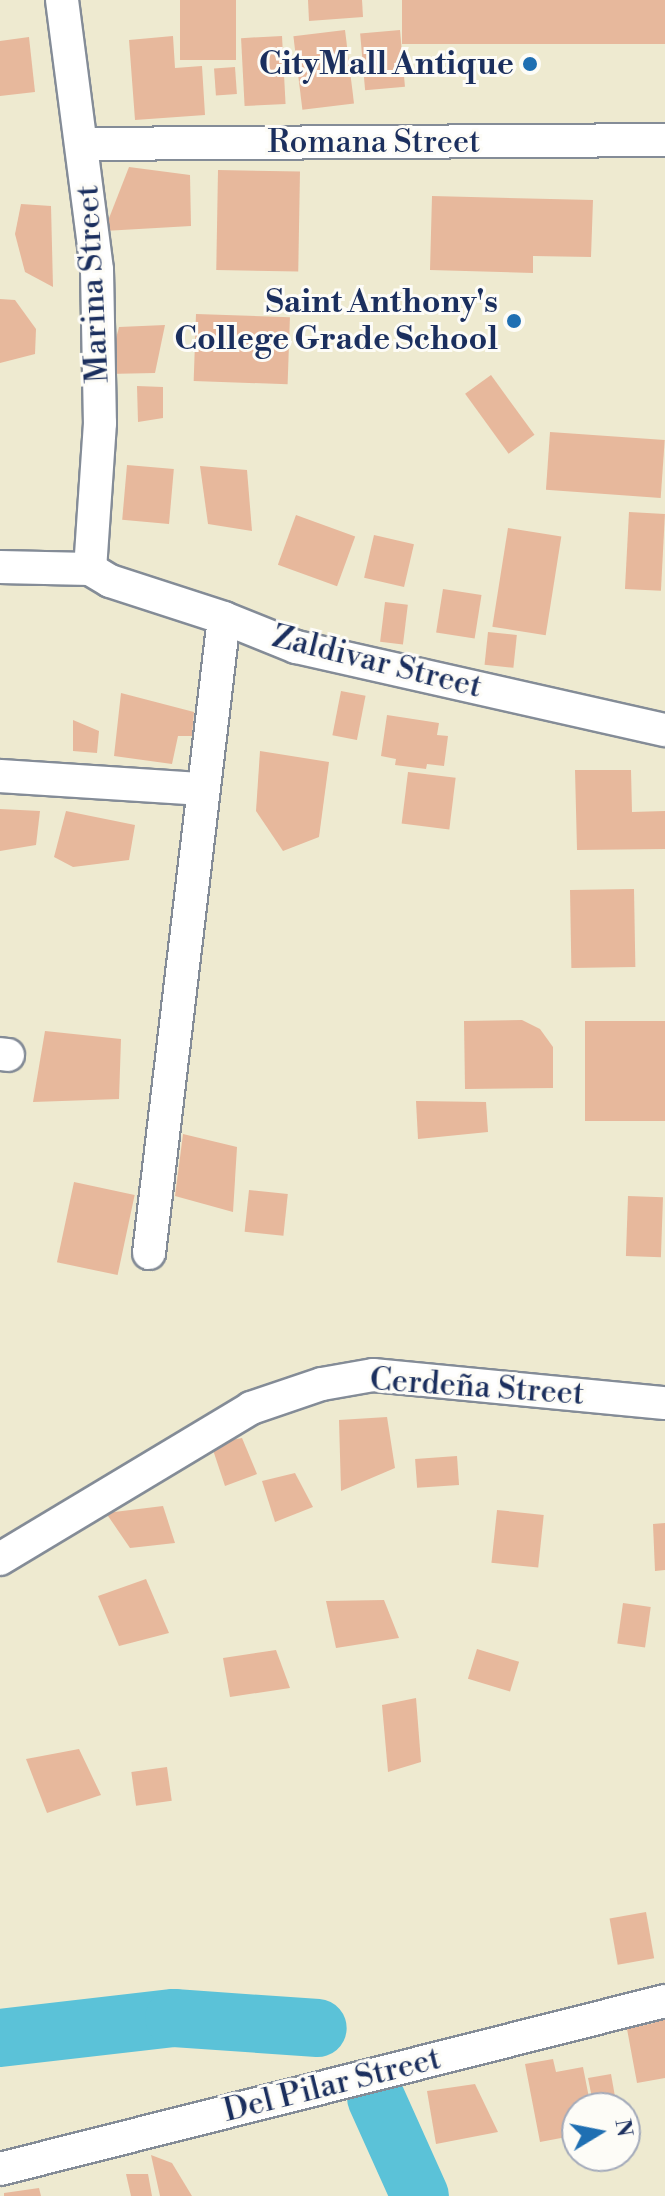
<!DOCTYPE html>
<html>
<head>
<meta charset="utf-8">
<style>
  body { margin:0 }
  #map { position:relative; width:665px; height:2196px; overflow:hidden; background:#eeead0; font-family:"Libre Bodoni",serif }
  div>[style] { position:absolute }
  .river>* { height:58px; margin:-29px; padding:0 29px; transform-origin:29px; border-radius:29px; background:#5bc2d8 }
  .building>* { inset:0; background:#e7b89c; transform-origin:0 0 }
  .roads { filter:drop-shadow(2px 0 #848c97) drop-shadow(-2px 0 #848c97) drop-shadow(0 2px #848c97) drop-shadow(0 -2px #848c97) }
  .minor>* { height:32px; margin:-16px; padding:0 16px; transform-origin:16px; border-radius:16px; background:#fff }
  .dots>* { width:22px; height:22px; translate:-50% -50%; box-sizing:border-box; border:4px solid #fdfcf7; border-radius:50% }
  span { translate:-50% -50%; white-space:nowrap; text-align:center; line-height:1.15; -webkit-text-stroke:6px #fdfcf7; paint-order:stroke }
  .poi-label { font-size:32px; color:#1b2f5e; font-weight:700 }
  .right { translate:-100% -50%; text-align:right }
  .street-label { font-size:32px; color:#1b2f5e }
  .north { position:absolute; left:561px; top:2092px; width:80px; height:80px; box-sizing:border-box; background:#fdfcf7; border:2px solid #a3aaba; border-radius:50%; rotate:80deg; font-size:22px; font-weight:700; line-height:32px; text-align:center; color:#1b2f5e }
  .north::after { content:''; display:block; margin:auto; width:28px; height:36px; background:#1f6fb2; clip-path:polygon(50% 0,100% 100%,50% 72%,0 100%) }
</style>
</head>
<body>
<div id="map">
  <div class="river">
    <div style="left:0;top:2038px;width:175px;rotate:-6.6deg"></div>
    <div style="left:174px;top:2018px;width:144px;rotate:4deg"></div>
    <div style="left:376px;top:2098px;width:107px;rotate:65.8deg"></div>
  </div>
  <div class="building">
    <div style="left:180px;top:0;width:56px;height:60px"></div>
    <div style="clip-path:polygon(308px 0,362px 0,363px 17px,309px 21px)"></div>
    <div style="left:402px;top:0;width:263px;height:44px"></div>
    <div style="left:345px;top:30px;width:74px;height:52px;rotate:83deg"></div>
    <div style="left:400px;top:30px;width:57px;height:40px;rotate:85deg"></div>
    <div style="clip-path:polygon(173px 36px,175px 68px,202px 66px,205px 115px,135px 120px,129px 40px)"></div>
    <div style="left:282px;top:36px;width:68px;height:41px;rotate:87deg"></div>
    <div style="clip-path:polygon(29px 37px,35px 92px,0 96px,0 41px)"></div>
    <div style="left:235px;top:67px;width:27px;height:21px;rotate:86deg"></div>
    <div style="clip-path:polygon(129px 167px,190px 175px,191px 226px,104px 231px)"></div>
    <div style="left:218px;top:170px;width:82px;height:100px;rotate:1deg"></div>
    <div style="clip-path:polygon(432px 196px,593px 200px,591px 257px,533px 256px,533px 273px,430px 270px)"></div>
    <div style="clip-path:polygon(21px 204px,51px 206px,53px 287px,25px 272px,15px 234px)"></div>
    <div style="clip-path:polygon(0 299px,15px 300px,36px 329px,35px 354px,0 363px)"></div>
    <div style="left:196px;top:314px;width:94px;height:67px;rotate:2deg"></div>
    <div style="clip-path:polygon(165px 325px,155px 373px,107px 374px,119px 327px)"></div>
    <div style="left:491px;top:375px;width:74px;height:32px;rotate:54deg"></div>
    <div style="clip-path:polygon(137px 386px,163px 387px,163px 418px,138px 422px)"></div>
    <div style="left:550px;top:432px;width:115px;height:58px;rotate:4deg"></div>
    <div style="left:127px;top:465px;width:47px;height:55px;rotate:5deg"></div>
    <div style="clip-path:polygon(200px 466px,247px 470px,252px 531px,208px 524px)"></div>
    <div style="left:629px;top:512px;width:36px;height:77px;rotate:3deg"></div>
    <div style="left:296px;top:515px;width:63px;height:53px;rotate:20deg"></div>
    <div style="left:508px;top:528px;width:54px;height:100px;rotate:9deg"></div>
    <div style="left:374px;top:535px;width:41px;height:44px;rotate:13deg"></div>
    <div style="left:443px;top:589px;width:39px;height:44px;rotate:9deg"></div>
    <div style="left:385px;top:602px;width:23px;height:40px;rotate:7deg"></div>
    <div style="left:488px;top:632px;width:29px;height:33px;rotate:6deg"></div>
    <div style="left:341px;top:691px;width:25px;height:45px;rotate:11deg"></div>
    <div style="clip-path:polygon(121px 693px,194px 712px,192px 736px,178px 736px,172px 764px,114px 756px)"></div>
    <div style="clip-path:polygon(387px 715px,439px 723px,437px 735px,448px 736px,444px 766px,427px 764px,426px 769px,395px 765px,396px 759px,381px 756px)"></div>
    <div style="clip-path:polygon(73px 720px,99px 731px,97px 753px,73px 751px)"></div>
    <div style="clip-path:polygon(260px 751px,329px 762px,319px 837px,283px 851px,256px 811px)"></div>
    <div style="clip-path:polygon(575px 770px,631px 770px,632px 812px,665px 811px,665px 849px,577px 850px)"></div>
    <div style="left:408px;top:772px;width:48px;height:52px;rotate:7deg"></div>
    <div style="clip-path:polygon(0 809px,40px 811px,36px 845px,0 851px)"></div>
    <div style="clip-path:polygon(66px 811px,135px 825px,129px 860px,73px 867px,54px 857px)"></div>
    <div style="left:634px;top:889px;width:78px;height:64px;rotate:89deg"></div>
    <div style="clip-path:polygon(522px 1020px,540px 1029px,553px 1047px,553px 1088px,465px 1089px,464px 1021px)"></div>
    <div style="left:665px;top:1021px;width:100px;height:80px;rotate:90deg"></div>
    <div style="clip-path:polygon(45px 1031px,121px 1039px,119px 1099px,33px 1102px)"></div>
    <div style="clip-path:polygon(416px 1101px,486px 1102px,488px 1132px,418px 1139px)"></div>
    <div style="clip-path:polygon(183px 1134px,237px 1147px,233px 1212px,175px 1196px)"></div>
    <div style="left:74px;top:1182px;width:62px;height:82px;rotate:12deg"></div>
    <div style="left:249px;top:1190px;width:39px;height:42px;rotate:6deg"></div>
    <div style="left:628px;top:1196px;width:35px;height:60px;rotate:2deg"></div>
    <div style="clip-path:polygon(387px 1417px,395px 1468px,341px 1491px,339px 1420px)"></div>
    <div style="clip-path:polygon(242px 1438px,257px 1474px,225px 1486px,211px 1444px)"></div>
    <div style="left:457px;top:1456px;width:29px;height:42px;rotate:86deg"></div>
    <div style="clip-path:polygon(295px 1473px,313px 1507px,275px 1522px,262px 1481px)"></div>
    <div style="clip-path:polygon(163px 1506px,175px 1543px,130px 1548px,106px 1513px)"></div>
    <div style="left:497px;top:1510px;width:47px;height:53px;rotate:6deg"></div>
    <div style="clip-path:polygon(665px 1523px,665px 1570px,655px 1571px,653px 1524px)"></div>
    <div style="clip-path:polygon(146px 1579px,169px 1633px,119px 1646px,98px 1596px)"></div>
    <div style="clip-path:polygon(384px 1600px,399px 1638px,336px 1648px,326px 1601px)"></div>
    <div style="left:623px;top:1603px;width:28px;height:41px;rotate:8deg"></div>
    <div style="left:477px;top:1649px;width:44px;height:31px;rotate:17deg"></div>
    <div style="clip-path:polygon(276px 1650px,290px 1688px,230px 1697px,223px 1658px)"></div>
    <div style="clip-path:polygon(416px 1698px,421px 1762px,388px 1772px,382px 1705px)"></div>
    <div style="clip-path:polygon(79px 1749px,101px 1795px,47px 1813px,26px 1759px)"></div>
    <div style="left:167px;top:1767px;width:34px;height:36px;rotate:82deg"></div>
    <div style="left:646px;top:1912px;width:47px;height:37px;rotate:80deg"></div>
    <div style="clip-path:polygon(665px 2012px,665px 2078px,637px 2083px,627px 2029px,654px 2023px,653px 2015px)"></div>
    <div style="clip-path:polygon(553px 2059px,556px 2072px,583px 2067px,591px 2108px,577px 2108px,577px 2135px,540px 2142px,525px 2064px)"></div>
    <div style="clip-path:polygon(611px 2074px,617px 2108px,594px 2108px,588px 2078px)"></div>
    <div style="clip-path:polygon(475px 2084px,498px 2132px,436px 2144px,427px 2091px)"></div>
    <div style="clip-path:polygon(151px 2155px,172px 2163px,192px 2196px,160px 2196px)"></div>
    <div style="clip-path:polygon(126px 2174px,148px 2174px,152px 2196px,131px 2196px)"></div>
    <div style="clip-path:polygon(39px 2188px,41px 2196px,4px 2196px,4px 2193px)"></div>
  </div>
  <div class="roads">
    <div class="minor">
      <div style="left:62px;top:0;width:272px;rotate:82.6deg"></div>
      <div style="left:97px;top:270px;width:153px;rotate:88.9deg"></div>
      <div style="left:100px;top:423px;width:146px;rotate:93.9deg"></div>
      <div style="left:83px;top:144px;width:582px;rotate:-0.39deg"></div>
      <div style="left:0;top:567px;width:90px;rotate:1.3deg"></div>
      <div style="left:90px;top:569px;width:23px;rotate:31deg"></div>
      <div style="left:110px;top:581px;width:120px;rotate:18deg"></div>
      <div style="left:224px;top:618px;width:78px;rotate:21.9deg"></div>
      <div style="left:296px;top:647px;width:378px;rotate:12.7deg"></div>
      <div style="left:0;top:776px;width:203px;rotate:3.7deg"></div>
      <div style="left:0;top:1054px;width:8px;rotate:7deg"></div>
      <div style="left:149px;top:1253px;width:639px;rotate:-83.26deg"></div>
      <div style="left:0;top:1559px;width:293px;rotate:-31deg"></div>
      <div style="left:251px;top:1408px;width:75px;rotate:-18.7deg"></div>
      <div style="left:322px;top:1384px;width:52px;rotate:-10deg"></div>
      <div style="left:373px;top:1375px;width:293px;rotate:5.5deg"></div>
      <div style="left:0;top:2169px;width:686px;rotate:-14.18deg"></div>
    </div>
  </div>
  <div class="dots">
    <div style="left:530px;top:64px;background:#1f6fb2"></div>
    <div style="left:514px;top:321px;background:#1f6fb2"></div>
  </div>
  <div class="poi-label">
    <span class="right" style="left:514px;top:64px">CityMall Antique</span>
    <span class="right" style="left:498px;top:321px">Saint Anthony's<br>College Grade School</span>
  </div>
  <div class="street-label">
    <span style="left:374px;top:142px">Romana Street</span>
    <span style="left:93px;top:284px;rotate:-93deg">Marina Street</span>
    <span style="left:377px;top:662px;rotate:14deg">Zaldivar Street</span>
    <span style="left:477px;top:1387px;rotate:4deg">Cerdeña Street</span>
    <span style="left:332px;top:2085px;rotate:-14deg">Del Pilar Street</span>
  </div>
  <div class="north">N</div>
</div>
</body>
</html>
